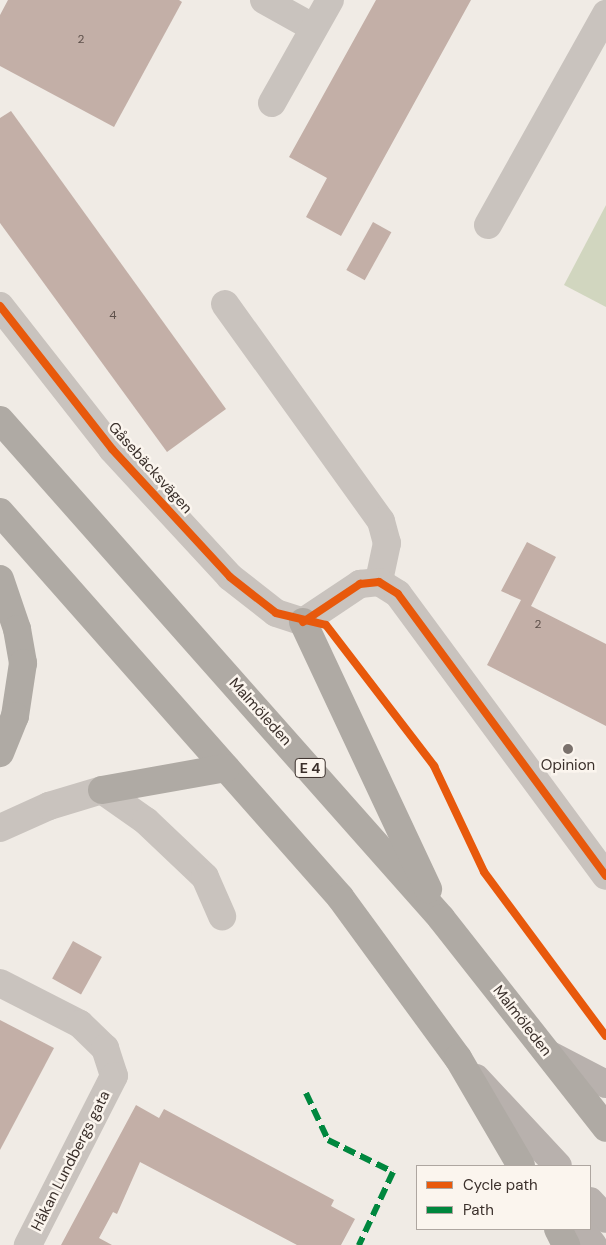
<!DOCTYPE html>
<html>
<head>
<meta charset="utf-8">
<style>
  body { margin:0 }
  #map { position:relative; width:606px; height:1245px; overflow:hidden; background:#f0ebe5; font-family:"DM Sans",sans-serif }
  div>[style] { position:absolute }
  .green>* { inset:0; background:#d1d6bf }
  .building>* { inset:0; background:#c3afa7; transform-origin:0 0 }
  .minor>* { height:28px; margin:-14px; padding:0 14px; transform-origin:14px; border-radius:14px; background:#c9c3be }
  .major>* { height:28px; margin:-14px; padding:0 14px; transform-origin:14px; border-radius:14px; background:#b8b1ad }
  .highway>* { height:28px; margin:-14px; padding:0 14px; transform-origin:14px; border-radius:14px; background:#afaaa4 }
  .quiet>* { height:6px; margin-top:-3px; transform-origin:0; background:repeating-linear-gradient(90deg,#00873e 0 12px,transparent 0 18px) }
  .cycleway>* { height:8px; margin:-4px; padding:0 4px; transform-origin:4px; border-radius:4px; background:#e8590c }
  .dots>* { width:14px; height:14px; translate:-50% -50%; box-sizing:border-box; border:2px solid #fbf5ee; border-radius:50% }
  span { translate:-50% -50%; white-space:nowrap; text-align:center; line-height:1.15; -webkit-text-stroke:5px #fbf5ee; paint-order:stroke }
  .number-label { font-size:12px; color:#5d504a }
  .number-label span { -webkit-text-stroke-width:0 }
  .shield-label span { padding:1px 4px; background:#fbf5ee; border:1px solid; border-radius:4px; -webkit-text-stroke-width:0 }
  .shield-label { font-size:14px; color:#3b302b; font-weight:700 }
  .street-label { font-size:15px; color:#3b302b }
  .poi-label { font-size:15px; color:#3b302b }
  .legend { position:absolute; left:416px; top:1165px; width:175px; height:65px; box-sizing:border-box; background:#fbf5ee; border:1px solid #aea6a0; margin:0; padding:6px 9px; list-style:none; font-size:15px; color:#3b302b }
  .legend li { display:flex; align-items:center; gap:10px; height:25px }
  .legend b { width:25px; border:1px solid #aea6a0 }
</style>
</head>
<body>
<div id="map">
  <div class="green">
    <div style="clip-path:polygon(606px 205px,606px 307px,564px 285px)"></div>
  </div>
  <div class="building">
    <div style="clip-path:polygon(8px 0,179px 0,182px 2px,114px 127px,0 66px,0 15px)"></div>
    <div style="clip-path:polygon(376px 0,471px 0,341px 236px,306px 217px,327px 178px,289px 157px)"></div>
    <div style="clip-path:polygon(11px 111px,226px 409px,167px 452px,0 223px,0 118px)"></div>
    <div style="left:373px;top:222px;width:21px;height:55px;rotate:29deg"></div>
    <div style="clip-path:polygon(527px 542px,556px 557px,531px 606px,606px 644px,606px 726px,487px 665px,521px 600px,501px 591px)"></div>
    <div style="left:73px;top:941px;width:33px;height:43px;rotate:29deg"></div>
    <div style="clip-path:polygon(0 1020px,54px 1048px,0 1150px)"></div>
    <div style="clip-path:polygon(136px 1105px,159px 1118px,164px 1109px,334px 1200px,331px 1206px,355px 1219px,341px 1245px,297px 1245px,140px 1162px,117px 1214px,113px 1212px,99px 1238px,112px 1245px,61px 1245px)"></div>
  </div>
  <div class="minor">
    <div style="left:264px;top:0;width:57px;rotate:29.2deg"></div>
    <div style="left:272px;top:103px;width:118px;rotate:-60.6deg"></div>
    <div style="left:488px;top:225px;width:242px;rotate:-60.8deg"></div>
    <div style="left:225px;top:304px;width:267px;rotate:54.3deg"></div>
    <div style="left:381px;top:521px;width:23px;rotate:75deg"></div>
    <div style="left:387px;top:543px;width:40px;rotate:102deg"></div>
    <div style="left:0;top:306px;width:182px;rotate:51.9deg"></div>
    <div style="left:112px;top:449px;width:174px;rotate:47.3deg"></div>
    <div style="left:230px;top:577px;width:58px;rotate:38deg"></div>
    <div style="left:276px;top:613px;width:28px;rotate:18deg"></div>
    <div style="left:303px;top:622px;width:69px;rotate:-33.7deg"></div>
    <div style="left:360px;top:584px;width:19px;rotate:-6deg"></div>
    <div style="left:379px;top:582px;width:22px;rotate:32deg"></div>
    <div style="left:398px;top:594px;width:350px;rotate:53.6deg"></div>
    <div style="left:0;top:828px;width:54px;rotate:-24.2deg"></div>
    <div style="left:49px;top:806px;width:55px;rotate:-16.8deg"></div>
    <div style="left:102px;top:790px;width:54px;rotate:35.2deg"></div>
    <div style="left:146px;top:821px;width:81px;rotate:43.5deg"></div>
    <div style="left:205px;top:877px;width:43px;rotate:66.4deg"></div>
    <div style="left:0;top:983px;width:90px;rotate:27.1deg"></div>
    <div style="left:80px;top:1024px;width:35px;rotate:44deg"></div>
    <div style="left:105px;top:1048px;width:29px;rotate:72deg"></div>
    <div style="left:114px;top:1076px;width:190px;rotate:117deg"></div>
  </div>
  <div class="major">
    <div style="left:550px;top:1055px;width:63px;rotate:27.4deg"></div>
    <div style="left:476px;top:1078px;width:120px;rotate:47deg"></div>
    <div style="left:590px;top:1201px;width:24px;rotate:48deg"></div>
    <div style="left:581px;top:1229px;width:20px;rotate:53deg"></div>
  </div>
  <div class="highway">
    <div style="left:0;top:420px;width:665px;rotate:48.47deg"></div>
    <div style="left:441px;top:918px;width:267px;rotate:51.8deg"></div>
    <div style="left:0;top:512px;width:514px;rotate:48.55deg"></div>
    <div style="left:340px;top:897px;width:200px;rotate:53.8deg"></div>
    <div style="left:458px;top:1058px;width:125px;rotate:59.7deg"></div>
    <div style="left:0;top:579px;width:53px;rotate:71.2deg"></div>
    <div style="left:17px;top:629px;width:35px;rotate:80deg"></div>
    <div style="left:23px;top:663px;width:54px;rotate:98.6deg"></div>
    <div style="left:15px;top:716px;width:40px;rotate:112deg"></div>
    <div style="left:303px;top:622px;width:295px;rotate:64.9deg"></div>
    <div style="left:102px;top:790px;width:126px;rotate:-10.1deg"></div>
    <div style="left:558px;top:1229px;width:18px;rotate:63deg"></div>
  </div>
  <div class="quiet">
    <div style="left:306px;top:1093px;width:52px;rotate:64.9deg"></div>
    <div style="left:328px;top:1140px;width:72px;rotate:26.2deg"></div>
    <div style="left:393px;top:1172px;width:81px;rotate:115deg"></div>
  </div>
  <div class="cycleway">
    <div style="left:0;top:306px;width:182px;rotate:51.9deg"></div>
    <div style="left:112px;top:449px;width:174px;rotate:47.3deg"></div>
    <div style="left:230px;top:577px;width:58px;rotate:38deg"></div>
    <div style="left:276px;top:613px;width:51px;rotate:13.5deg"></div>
    <div style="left:326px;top:625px;width:178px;rotate:52.5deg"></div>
    <div style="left:434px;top:766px;width:117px;rotate:64.7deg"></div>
    <div style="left:484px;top:872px;width:204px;rotate:53.4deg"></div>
    <div style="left:303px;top:622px;width:69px;rotate:-33.7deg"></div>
    <div style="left:360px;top:584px;width:19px;rotate:-6deg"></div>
    <div style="left:379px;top:582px;width:22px;rotate:32deg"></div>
    <div style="left:398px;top:594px;width:350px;rotate:53.6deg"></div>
  </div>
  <div class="dots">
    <div style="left:568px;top:749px;background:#7a716c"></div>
  </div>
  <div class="number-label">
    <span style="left:81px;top:40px">2</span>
    <span style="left:113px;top:316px">4</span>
    <span style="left:538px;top:625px">2</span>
  </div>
  <div class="shield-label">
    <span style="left:310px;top:768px">E 4</span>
  </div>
  <div class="street-label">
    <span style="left:150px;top:468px;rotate:48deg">Gåsebäcksvägen</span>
    <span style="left:260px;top:712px;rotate:48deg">Malmöleden</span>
    <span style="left:522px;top:1021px;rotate:52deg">Malmöleden</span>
    <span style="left:71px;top:1161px;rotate:-63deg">Håkan Lundbergs gata</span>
  </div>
  <div class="poi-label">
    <span style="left:568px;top:766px">Opinion</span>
  </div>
  <ul class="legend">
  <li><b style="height:6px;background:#e8590c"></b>Cycle path</li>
  <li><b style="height:6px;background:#00873e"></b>Path</li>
  </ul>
</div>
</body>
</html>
